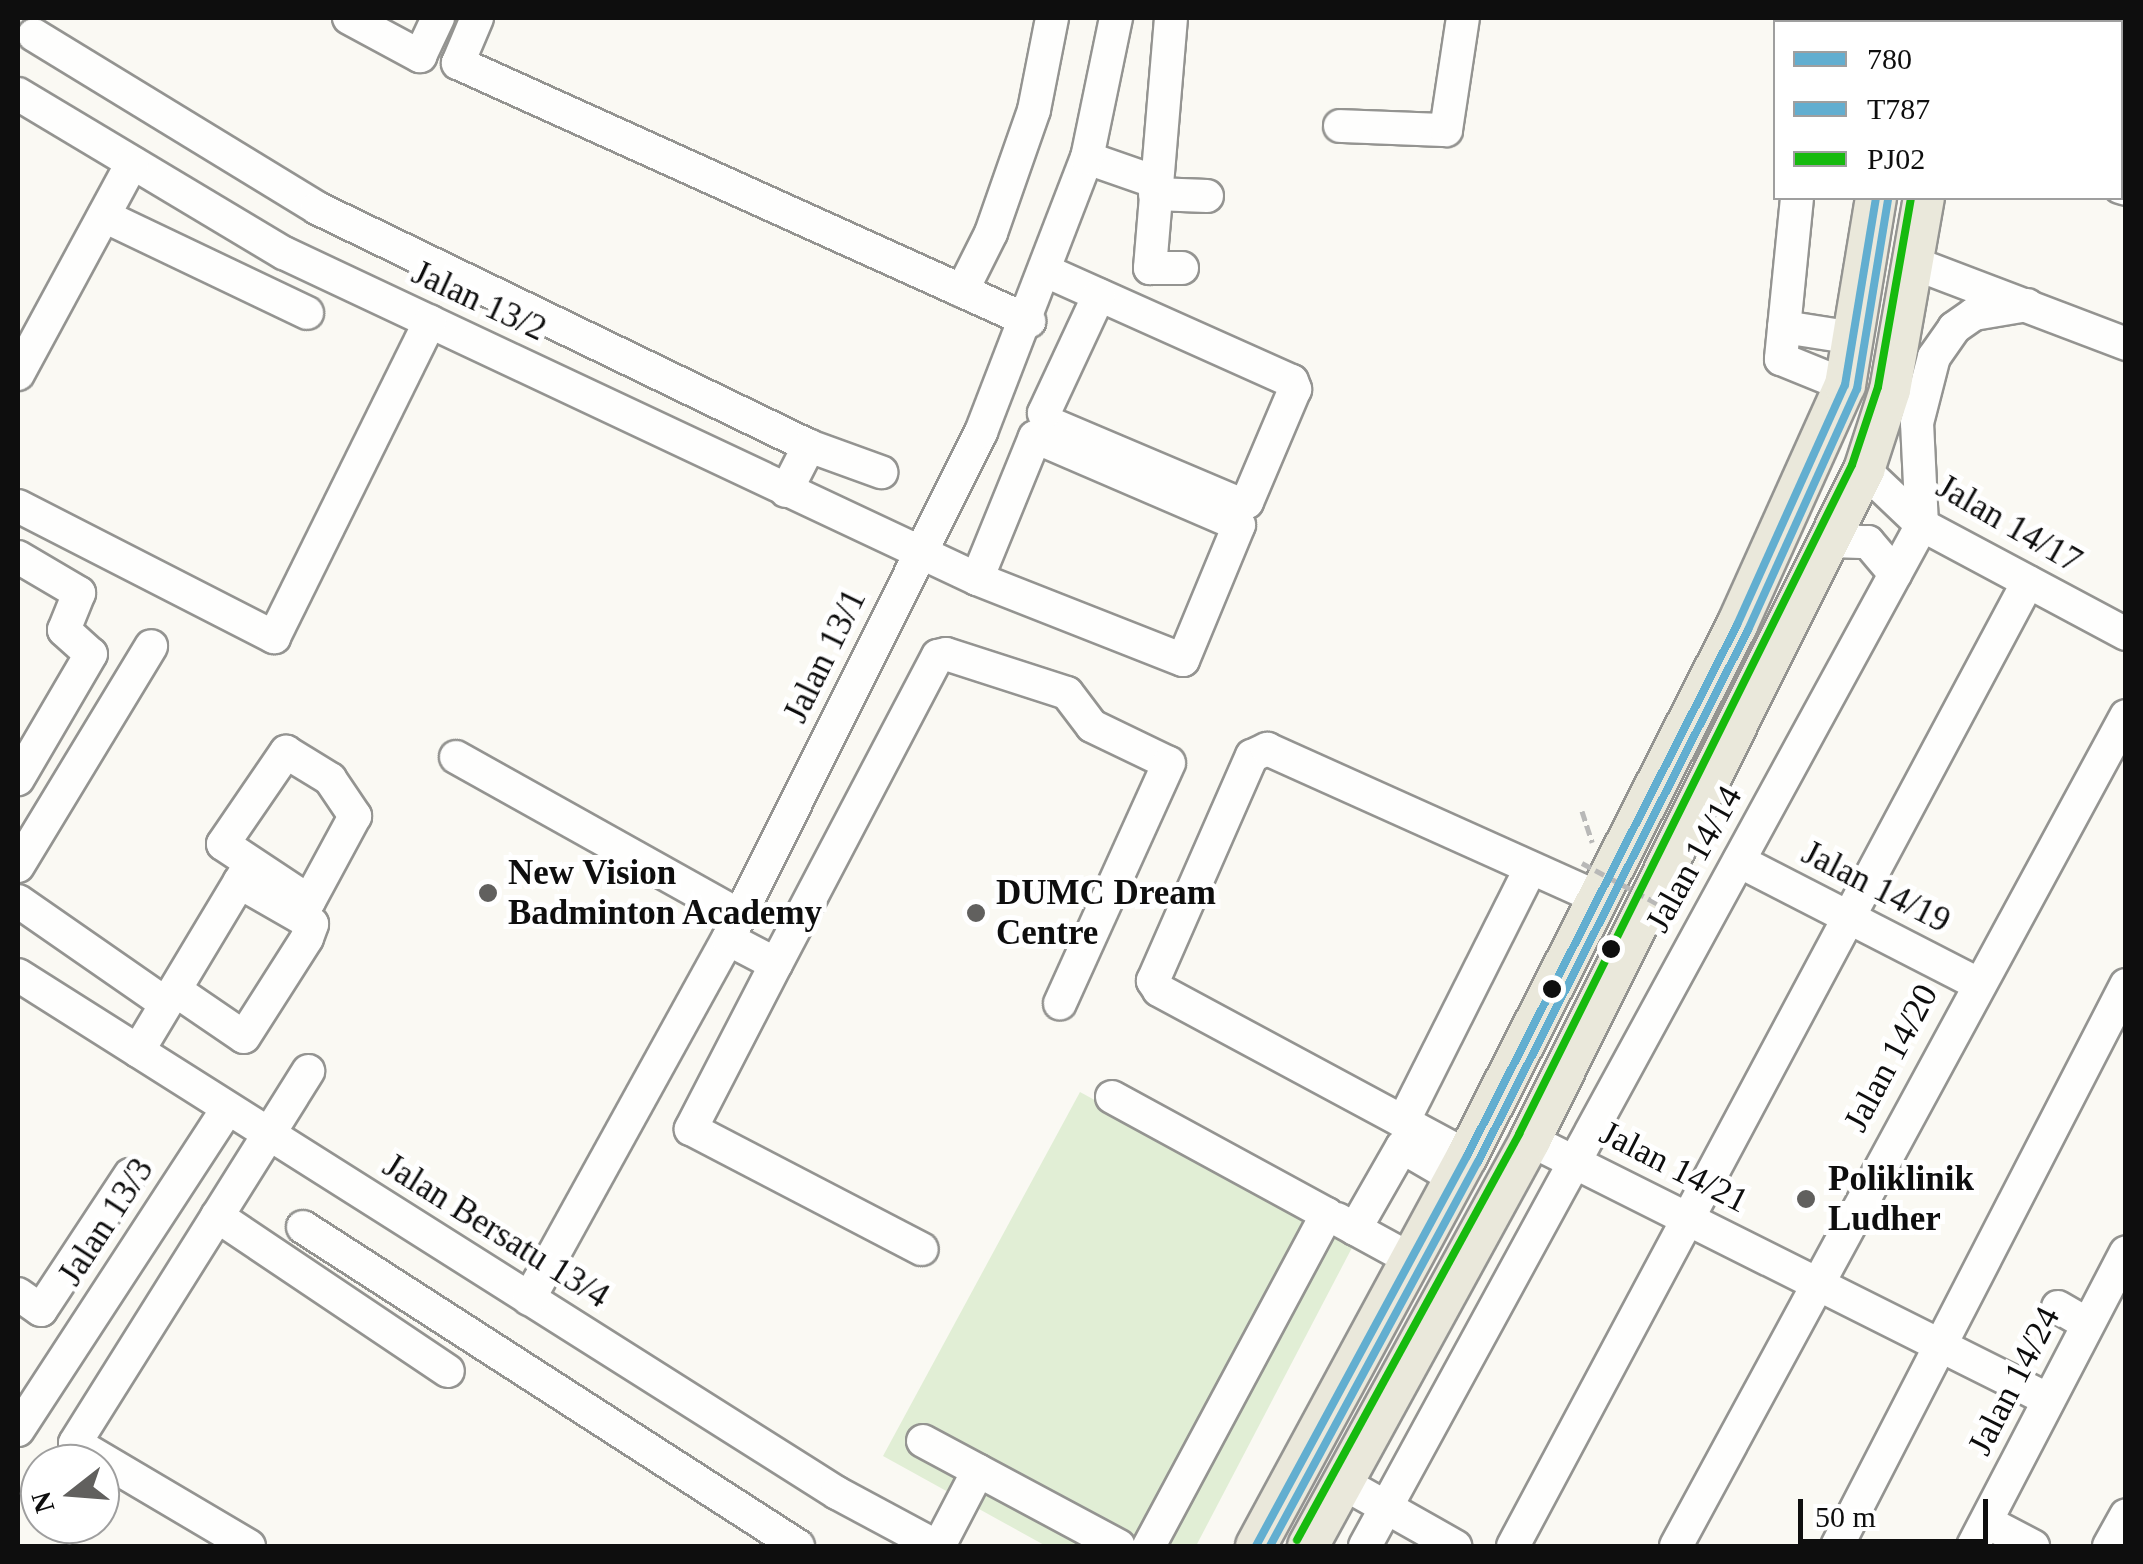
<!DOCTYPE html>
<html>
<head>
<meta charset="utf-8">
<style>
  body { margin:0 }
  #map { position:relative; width:2143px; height:1564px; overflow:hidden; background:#faf9f3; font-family:"Times New Roman",serif }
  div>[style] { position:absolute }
  .green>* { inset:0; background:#e1eed5 }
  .path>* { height:5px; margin-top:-2.5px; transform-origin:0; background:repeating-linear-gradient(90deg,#b8b8b7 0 10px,transparent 0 15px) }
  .roads { filter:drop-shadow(2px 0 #949491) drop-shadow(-2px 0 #949491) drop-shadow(0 2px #949491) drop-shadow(0 -2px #949491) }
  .minor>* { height:32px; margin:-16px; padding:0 16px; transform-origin:16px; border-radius:16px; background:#fefefd }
  .major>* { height:40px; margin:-20px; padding:0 20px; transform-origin:20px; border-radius:20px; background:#eae8db }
  .path-bridge>* { height:5px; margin-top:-2.5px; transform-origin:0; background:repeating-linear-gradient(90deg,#b8b8b7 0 10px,transparent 0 15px) }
  .bus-1>* { height:8px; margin:-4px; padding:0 4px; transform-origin:4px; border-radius:4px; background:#62aed0 }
  .bus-2>* { height:8px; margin:-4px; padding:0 4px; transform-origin:4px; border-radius:4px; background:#62aed0 }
  .bus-3>* { height:8px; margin:-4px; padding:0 4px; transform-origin:4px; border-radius:4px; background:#16ba0e }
  .dots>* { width:28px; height:28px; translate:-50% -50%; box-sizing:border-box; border:5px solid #fff; border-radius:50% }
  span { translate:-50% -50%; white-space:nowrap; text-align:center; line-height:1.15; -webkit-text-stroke:10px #fff; paint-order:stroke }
  .street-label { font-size:35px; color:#0e0e0e }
  .poi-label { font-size:35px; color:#0e0e0e; font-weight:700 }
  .left { translate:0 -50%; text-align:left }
  .frame { position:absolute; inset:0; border:20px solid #0e0e0e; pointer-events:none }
  .legend { position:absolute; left:1773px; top:20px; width:350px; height:180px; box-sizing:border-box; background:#fff; border:2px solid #9f9f9f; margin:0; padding:12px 18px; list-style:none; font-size:30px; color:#0e0e0e }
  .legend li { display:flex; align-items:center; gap:20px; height:50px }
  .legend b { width:50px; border:2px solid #9f9f9f }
  .north { position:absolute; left:20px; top:1444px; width:100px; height:100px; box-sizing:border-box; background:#fff; border:2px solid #9f9f9f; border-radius:50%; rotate:253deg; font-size:28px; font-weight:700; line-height:40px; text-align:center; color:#0e0e0e }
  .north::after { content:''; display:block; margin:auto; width:35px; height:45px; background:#61605e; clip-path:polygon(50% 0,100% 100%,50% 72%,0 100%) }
  .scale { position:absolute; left:1798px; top:1499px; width:190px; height:45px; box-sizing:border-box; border:5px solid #0e0e0e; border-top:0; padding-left:12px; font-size:30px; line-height:35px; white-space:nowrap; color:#0e0e0e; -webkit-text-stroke:8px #fff; paint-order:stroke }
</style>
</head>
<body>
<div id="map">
  <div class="green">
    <div style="clip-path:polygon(1995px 18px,2079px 18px,2078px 22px)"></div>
    <div style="clip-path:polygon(1080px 1092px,1355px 1242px,1196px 1546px,1046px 1546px,883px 1456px)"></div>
  </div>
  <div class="path">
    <div style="left:1582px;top:811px;width:33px;rotate:72deg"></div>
  </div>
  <div class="roads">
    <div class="minor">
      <div style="left:349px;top:18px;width:81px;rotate:28.2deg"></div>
      <div style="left:420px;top:56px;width:42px;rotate:-64.7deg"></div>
      <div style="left:477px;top:18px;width:49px;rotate:112.9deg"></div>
      <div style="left:458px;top:63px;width:627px;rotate:24.32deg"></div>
      <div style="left:1171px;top:18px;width:251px;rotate:94.8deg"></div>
      <div style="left:1150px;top:268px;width:32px"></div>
      <div style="left:1811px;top:22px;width:4px;rotate:-76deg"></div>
      <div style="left:2098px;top:22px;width:4px;rotate:-76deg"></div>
      <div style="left:34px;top:35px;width:332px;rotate:31.4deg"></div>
      <div style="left:317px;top:208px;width:547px;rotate:25.81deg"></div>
      <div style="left:2120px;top:63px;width:6px;rotate:18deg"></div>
      <div style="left:18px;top:94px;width:310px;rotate:30.9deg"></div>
      <div style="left:284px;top:253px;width:766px;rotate:25.19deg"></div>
      <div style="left:1340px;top:126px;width:106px;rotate:2.2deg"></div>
      <div style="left:1446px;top:130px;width:113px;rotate:-81.4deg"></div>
      <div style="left:1087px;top:158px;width:73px;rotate:19.2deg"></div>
      <div style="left:2120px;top:187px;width:6px;rotate:18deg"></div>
      <div style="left:1155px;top:194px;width:52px;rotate:2.2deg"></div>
      <div style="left:1797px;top:198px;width:162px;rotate:95.7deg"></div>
      <div style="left:1781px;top:359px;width:69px;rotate:22.1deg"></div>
      <div style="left:104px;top:216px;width:225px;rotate:25.5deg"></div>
      <div style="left:1913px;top:263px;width:228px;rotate:20.8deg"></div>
      <div style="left:1048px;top:272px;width:267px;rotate:24.1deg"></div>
      <div style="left:1292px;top:381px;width:9px;rotate:69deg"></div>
      <div style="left:1295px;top:389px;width:123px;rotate:113deg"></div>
      <div style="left:1247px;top:502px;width:7px;rotate:164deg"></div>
      <div style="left:1240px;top:504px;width:207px;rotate:-157deg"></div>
      <div style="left:1049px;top:423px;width:11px;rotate:-117deg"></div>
      <div style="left:1044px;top:413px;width:130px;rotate:-65deg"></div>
      <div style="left:962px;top:291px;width:65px;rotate:-63.4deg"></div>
      <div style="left:991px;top:233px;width:130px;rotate:-70.7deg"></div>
      <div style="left:1034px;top:110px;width:94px;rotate:-78.9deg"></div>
      <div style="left:1784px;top:327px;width:71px;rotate:8.9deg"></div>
      <div style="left:18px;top:374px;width:240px;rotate:-61.6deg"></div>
      <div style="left:1035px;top:437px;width:222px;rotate:23.3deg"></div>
      <div style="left:1239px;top:525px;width:146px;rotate:112.5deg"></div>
      <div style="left:1183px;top:660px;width:221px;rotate:-158.5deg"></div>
      <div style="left:977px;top:579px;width:153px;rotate:-67.8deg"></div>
      <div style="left:1864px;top:470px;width:80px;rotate:43.5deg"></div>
      <div style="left:1922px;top:525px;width:231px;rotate:28.1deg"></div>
      <div style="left:786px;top:491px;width:51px;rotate:-62.9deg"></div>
      <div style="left:809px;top:446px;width:77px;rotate:19.9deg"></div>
      <div style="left:18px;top:506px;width:288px;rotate:27.1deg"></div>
      <div style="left:274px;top:637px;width:352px;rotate:-63.7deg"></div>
      <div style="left:1832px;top:541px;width:36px;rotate:2deg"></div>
      <div style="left:1868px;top:542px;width:42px;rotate:49.8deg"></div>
      <div style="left:18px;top:557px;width:71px;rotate:30.5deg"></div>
      <div style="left:79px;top:593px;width:40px;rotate:112deg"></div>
      <div style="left:64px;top:630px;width:36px;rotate:42deg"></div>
      <div style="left:91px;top:654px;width:145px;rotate:120.3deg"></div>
      <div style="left:286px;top:752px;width:52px;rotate:31.5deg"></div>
      <div style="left:330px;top:779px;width:45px;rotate:56deg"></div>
      <div style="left:355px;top:816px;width:97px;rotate:118.4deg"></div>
      <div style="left:309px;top:901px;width:103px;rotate:-146.5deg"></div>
      <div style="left:223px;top:844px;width:112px;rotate:-55.6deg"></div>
      <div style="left:456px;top:757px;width:325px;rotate:29.2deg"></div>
      <div style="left:1739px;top:861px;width:267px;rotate:27.2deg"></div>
      <div style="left:18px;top:866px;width:257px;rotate:-58.8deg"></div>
      <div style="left:18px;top:901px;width:180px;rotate:34.8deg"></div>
      <div style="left:728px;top:939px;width:54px;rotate:27.5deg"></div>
      <div style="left:776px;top:964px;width:186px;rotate:117.3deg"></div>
      <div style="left:691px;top:1129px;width:260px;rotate:27.5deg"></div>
      <div style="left:776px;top:964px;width:348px;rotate:-62.3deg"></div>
      <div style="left:938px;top:656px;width:8px;rotate:-14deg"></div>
      <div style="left:946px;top:654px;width:127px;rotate:17.9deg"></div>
      <div style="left:1067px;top:693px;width:41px;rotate:52.9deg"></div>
      <div style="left:1092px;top:726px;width:85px;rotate:25.7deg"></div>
      <div style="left:1169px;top:763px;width:264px;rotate:114.4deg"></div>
      <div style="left:18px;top:975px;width:969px;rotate:32.31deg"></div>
      <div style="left:837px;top:1493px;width:112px;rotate:28.2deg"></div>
      <div style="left:175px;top:990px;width:83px;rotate:34.3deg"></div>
      <div style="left:244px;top:1037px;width:117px;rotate:-57.5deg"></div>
      <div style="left:307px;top:938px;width:15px;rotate:-70deg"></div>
      <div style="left:312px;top:924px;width:84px;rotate:-150.1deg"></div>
      <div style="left:138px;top:1051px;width:216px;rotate:-59deg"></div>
      <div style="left:1112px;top:1097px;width:245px;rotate:28.6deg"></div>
      <div style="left:1327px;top:1214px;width:377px;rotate:118.2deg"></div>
      <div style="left:1403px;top:1122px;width:284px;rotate:-63.3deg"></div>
      <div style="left:1530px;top:1140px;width:580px;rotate:26.61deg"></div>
      <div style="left:1467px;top:1156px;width:350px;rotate:-151.7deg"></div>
      <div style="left:1159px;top:990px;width:11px;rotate:-124deg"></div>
      <div style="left:1153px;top:981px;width:246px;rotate:-66.3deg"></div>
      <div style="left:1252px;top:756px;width:17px;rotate:-25deg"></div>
      <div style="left:1267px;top:749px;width:365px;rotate:24.2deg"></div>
      <div style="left:217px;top:1216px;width:278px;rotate:33.9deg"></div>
      <div style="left:1337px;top:1219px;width:85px;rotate:28.7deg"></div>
      <div style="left:303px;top:1227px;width:589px;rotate:32.8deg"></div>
      <div style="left:1355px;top:1229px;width:95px;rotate:-60.2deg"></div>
      <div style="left:1402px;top:1147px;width:61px;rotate:30.3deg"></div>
      <div style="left:18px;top:1294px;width:28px;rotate:35deg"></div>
      <div style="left:41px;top:1310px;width:162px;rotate:-56.6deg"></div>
      <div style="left:529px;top:1299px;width:411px;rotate:-61.1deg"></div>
      <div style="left:728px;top:939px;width:567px;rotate:-63.48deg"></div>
      <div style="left:981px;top:432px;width:294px;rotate:-68.9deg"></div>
      <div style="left:1087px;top:158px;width:143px;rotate:-78.3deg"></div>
      <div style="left:2058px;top:1307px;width:34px;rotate:30deg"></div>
      <div style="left:18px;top:1430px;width:384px;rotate:-56.9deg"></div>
      <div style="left:923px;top:1441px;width:222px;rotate:28.2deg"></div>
      <div style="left:1343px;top:1483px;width:129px;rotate:29.4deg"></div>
      <div style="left:1987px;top:1522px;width:52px;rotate:27.6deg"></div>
      <div style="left:249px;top:1546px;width:202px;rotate:-149.4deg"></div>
      <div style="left:75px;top:1443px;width:439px;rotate:-57.9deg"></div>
      <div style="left:939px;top:1546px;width:85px;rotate:-62.5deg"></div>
      <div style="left:1365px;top:1546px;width:1163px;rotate:-61.39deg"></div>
      <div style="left:1922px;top:525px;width:102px;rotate:-92.8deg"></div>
      <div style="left:1917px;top:423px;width:68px;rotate:-75.6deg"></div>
      <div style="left:1934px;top:357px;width:35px;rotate:-55deg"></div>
      <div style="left:1954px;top:328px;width:24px;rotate:-35deg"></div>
      <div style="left:1974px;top:314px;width:54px;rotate:-9.6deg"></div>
      <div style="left:1513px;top:1546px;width:1093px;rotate:-61.89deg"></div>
      <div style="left:1676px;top:1546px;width:944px;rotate:-61.53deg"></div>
      <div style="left:1837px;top:1546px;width:631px;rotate:-62.74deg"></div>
      <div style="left:1973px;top:1546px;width:331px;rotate:-62.5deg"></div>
      <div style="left:2109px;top:1546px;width:35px;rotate:-61deg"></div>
    </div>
    <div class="major">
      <div style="left:1883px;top:18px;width:4px;rotate:63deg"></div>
      <div style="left:1956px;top:22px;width:4px;rotate:-76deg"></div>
      <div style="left:1256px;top:1546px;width:443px;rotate:-61.6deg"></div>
      <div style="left:1467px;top:1156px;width:596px;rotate:-63.05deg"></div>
      <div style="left:1737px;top:625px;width:263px;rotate:-65.8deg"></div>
      <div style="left:1845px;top:385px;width:190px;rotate:-80.6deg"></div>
      <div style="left:1308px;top:1546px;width:463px;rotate:-61.3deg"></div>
      <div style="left:1530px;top:1140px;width:749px;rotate:-63.5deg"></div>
      <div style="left:1864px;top:470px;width:84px;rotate:-72deg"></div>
      <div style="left:1890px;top:390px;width:195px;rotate:-80deg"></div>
    </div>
  </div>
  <div class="path-bridge">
    <div style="left:1582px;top:863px;width:106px;rotate:28.3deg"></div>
  </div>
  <div class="bus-1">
    <div style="left:1256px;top:1546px;width:443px;rotate:-61.6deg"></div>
    <div style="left:1467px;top:1156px;width:596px;rotate:-63.05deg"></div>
    <div style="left:1737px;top:625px;width:263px;rotate:-65.8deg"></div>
    <div style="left:1845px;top:385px;width:190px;rotate:-80.6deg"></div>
  </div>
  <div class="bus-2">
    <div style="left:1270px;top:1546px;width:437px;rotate:-61.6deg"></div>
    <div style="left:1478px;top:1162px;width:597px;rotate:-63.09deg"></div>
    <div style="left:1748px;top:630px;width:265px;rotate:-65.7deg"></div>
    <div style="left:1857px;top:389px;width:192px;rotate:-80.7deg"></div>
  </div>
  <div class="bus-3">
    <div style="left:1297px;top:1540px;width:463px;rotate:-61.3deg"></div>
    <div style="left:1519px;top:1134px;width:747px;rotate:-63.54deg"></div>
    <div style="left:1852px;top:465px;width:82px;rotate:-71.6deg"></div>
    <div style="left:1878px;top:387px;width:192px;rotate:-80.1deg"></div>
  </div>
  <div class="dots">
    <div style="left:488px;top:893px;background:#61605e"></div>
    <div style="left:976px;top:913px;background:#61605e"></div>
    <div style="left:1611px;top:949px;background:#0e0e0e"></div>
    <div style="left:1552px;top:989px;background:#0e0e0e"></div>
    <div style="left:1806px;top:1199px;background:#61605e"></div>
  </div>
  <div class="street-label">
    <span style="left:479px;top:301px;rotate:25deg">Jalan 13/2</span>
    <span style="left:2009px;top:524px;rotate:30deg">Jalan 14/17</span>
    <span style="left:825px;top:656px;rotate:-64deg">Jalan 13/1</span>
    <span style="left:1694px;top:859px;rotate:-61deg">Jalan 14/14</span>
    <span style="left:1876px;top:887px;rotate:27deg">Jalan 14/19</span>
    <span style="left:1891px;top:1058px;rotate:-62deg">Jalan 14/20</span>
    <span style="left:1674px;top:1167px;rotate:27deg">Jalan 14/21</span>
    <span style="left:106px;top:1222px;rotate:-57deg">Jalan 13/3</span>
    <span style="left:496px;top:1231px;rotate:32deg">Jalan Bersatu 13/4</span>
    <span style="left:2014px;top:1381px;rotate:-63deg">Jalan 14/24</span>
  </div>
  <div class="poi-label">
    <span class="left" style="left:508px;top:893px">New Vision<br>Badminton Academy</span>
    <span class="left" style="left:996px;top:913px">DUMC Dream<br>Centre</span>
    <span class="left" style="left:1828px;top:1199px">Poliklinik<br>Ludher</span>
  </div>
  <div class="frame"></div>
  <ul class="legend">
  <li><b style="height:12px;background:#62aed0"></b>780</li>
  <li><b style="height:12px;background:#62aed0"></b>T787</li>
  <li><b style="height:12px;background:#16ba0e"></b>PJ02</li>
  </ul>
  <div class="north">N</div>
  <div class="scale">50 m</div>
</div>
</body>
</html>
